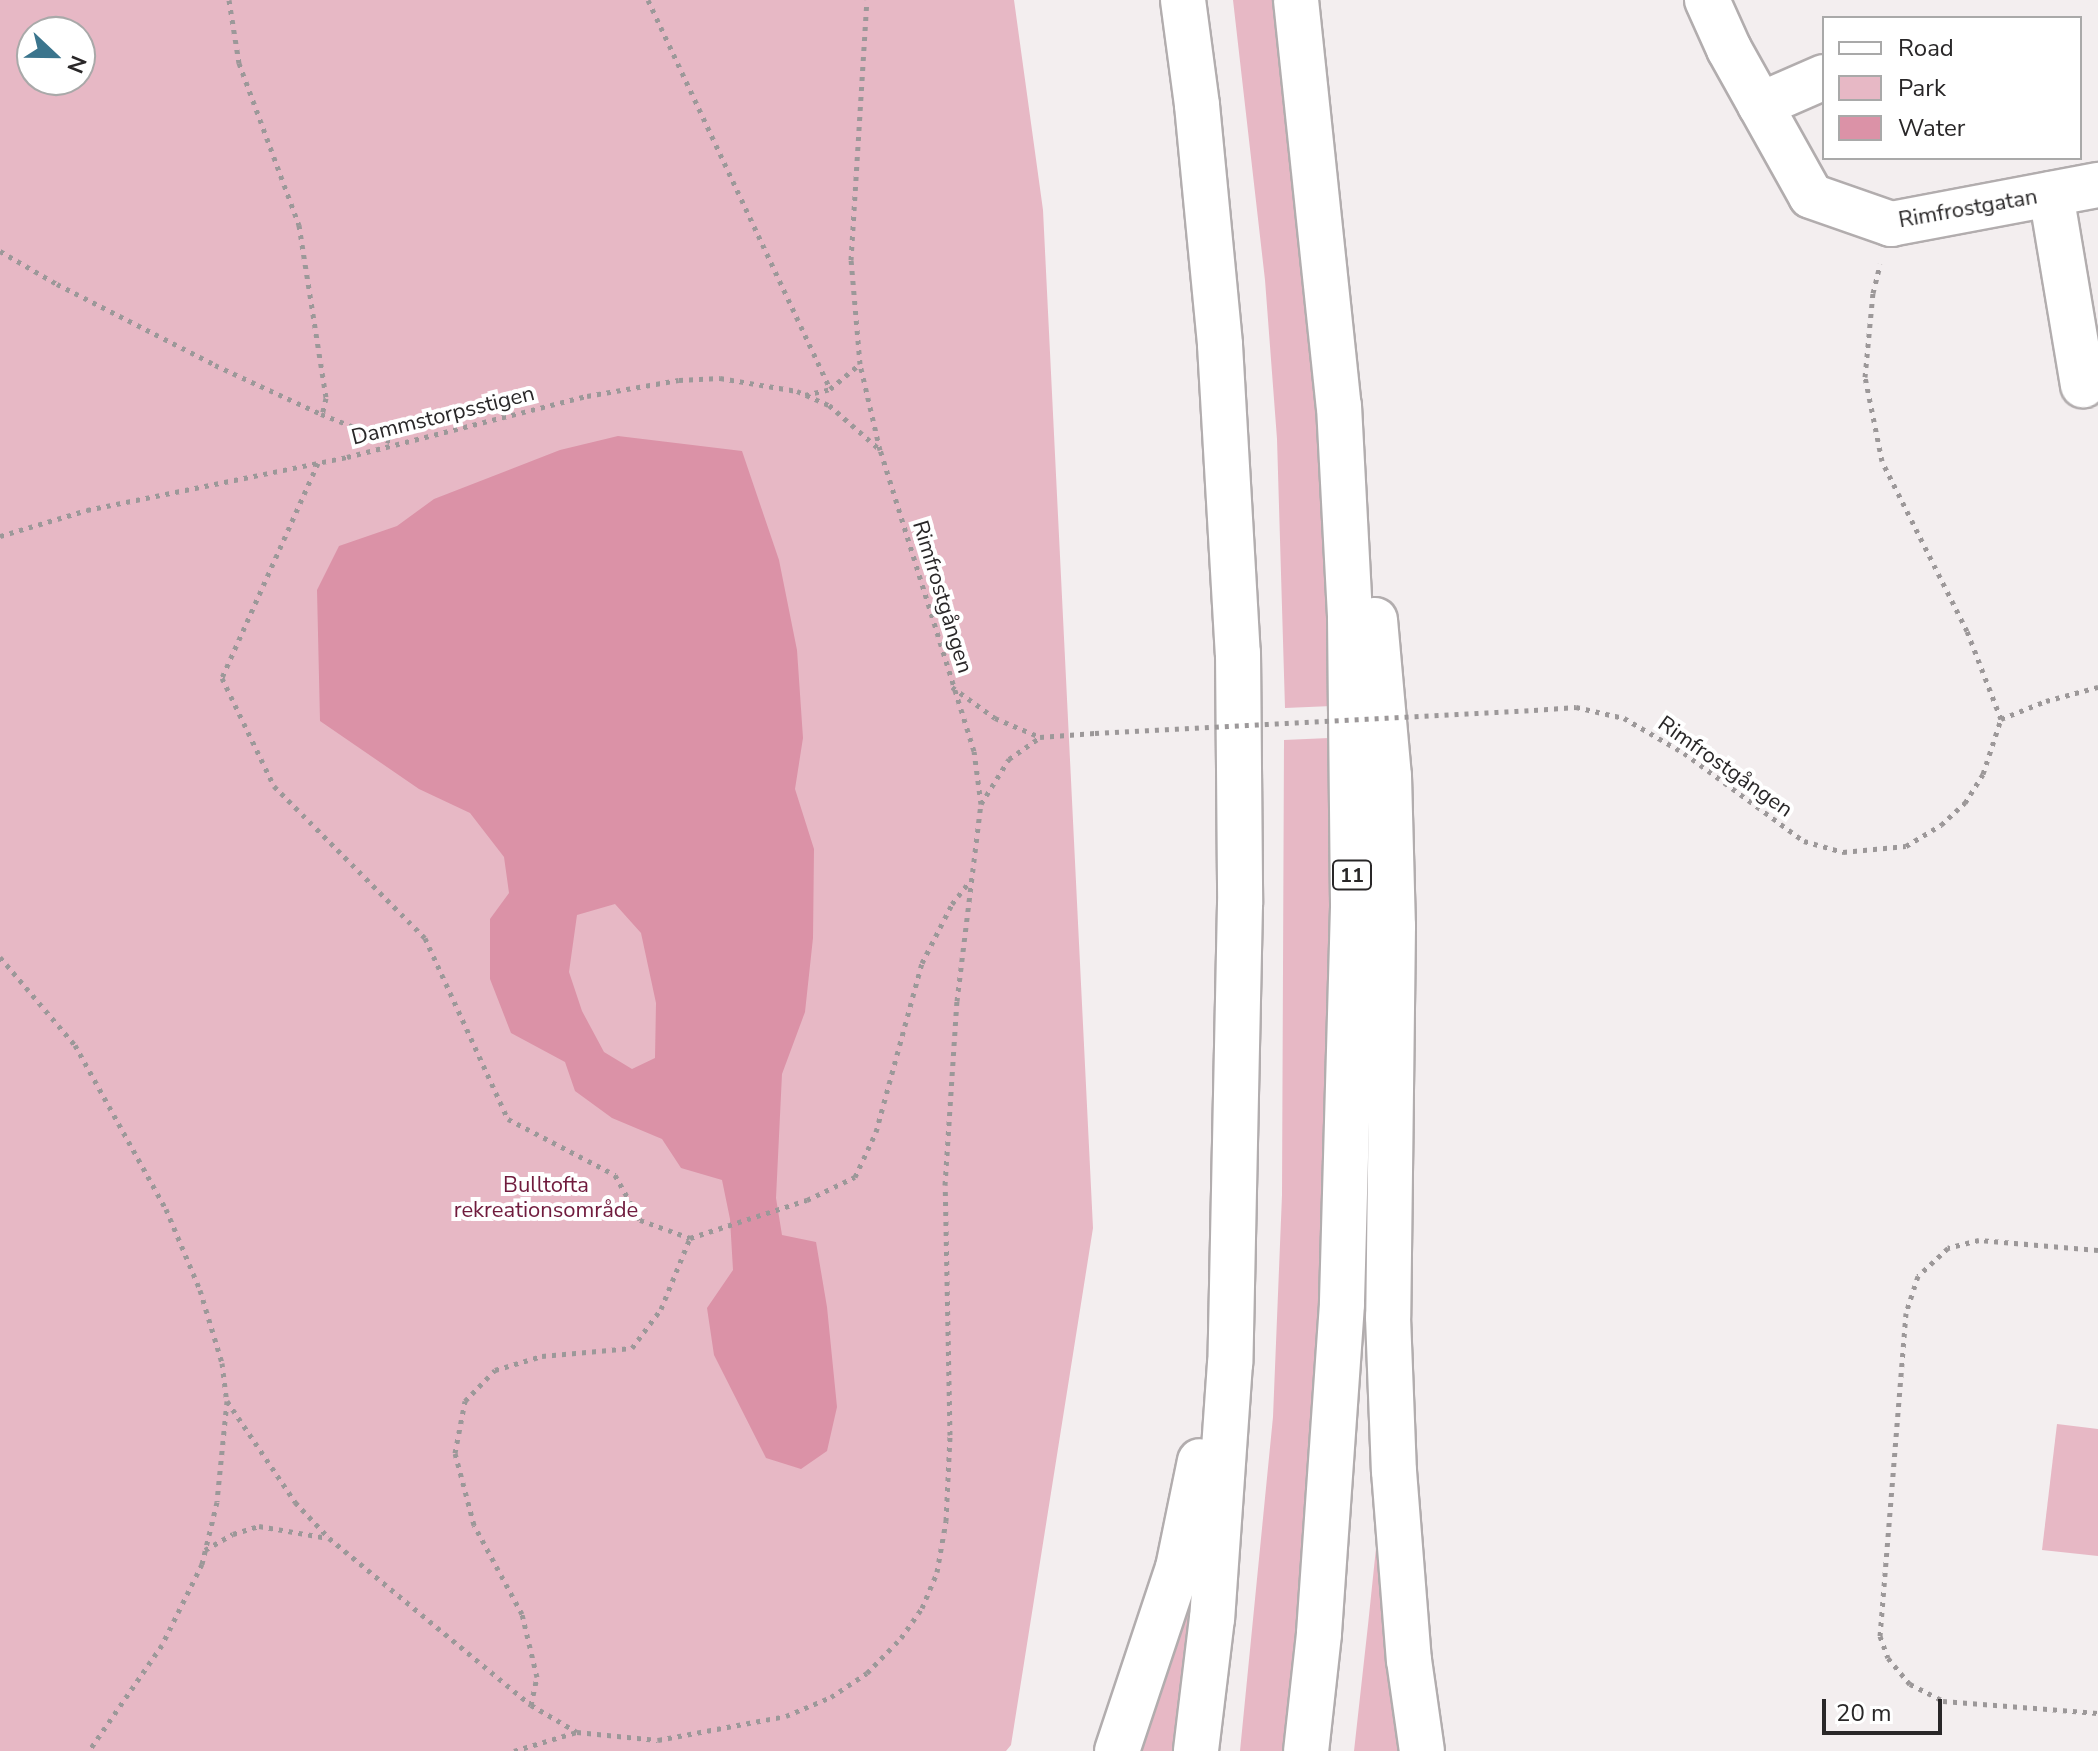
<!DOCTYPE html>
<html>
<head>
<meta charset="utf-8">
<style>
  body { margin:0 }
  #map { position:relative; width:2098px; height:1751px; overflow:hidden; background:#f3eeef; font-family:"Nunito Sans",sans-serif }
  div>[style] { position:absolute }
  .green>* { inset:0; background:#e7b8c5 }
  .water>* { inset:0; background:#db92a7 }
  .path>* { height:5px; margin-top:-2.5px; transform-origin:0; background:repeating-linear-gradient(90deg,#9c9899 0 4px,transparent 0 10px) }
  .roads { filter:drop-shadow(2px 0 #b2adae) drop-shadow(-2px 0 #b2adae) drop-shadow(0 2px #b2adae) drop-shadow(0 -2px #b2adae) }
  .minor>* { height:44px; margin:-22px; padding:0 22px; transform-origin:22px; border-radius:22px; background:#fff }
  .highway>* { height:44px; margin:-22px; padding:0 22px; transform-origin:22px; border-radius:22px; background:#fff }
  .path-bridge>* { height:5px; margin-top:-2.5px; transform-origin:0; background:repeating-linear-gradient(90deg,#9c9899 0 4px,transparent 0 10px) }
  span { translate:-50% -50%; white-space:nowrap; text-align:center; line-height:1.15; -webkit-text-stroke:8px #fff; paint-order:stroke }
  .shield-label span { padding:2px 6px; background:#fff; border:2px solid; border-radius:6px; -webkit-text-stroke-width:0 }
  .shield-label { font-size:20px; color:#292728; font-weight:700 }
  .street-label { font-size:22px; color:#292728 }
  .park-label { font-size:22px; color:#701b3d }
  .legend { position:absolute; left:1822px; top:16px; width:260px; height:144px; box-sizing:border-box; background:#fff; border:2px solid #a9a9a9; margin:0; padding:10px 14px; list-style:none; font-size:24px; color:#292728 }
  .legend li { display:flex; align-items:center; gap:16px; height:40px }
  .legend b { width:40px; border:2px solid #a9a9a9 }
  .north { position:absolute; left:16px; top:16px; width:80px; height:80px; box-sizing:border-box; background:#fff; border:2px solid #a9a9a9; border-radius:50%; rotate:112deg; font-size:22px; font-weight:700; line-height:32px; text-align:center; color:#292728 }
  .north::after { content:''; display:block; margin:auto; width:28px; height:36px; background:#3b758d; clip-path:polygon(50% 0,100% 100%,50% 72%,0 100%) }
  .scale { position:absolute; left:1822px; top:1699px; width:120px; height:36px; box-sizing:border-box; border:4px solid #292728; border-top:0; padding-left:10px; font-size:24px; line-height:28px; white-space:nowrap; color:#292728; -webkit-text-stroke:6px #fff; paint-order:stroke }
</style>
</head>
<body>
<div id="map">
  <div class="green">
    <div style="clip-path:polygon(evenodd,0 0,1014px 0,1043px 210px,1093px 1228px,1011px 1745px,1006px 1751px,0 1751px,0 0,32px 32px,80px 32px,80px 80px,32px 80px,32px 32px)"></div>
    <div style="clip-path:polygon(1233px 0,1275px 0,1302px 232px,1317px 409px,1332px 706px,1285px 708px,1277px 439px,1265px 280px)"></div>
    <div style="clip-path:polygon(1329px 738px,1334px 925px,1327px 1201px,1296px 1668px,1285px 1751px,1240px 1751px,1273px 1417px,1282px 1195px,1284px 740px)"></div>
    <div style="clip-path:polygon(2057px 1424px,2098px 1429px,2098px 1556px,2042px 1550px)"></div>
    <div style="clip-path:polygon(1378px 1529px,1400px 1751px,1354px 1751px,1368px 1625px)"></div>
    <div style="clip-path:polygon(1193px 1587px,1176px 1751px,1135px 1751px)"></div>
  </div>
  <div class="water">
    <div style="clip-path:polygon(evenodd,618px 436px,742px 451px,779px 560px,797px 650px,803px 738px,795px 789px,814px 849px,813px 938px,805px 1012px,782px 1074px,776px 1198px,782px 1235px,816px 1242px,827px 1307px,837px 1407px,827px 1451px,801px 1469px,766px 1458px,714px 1355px,707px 1308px,733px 1270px,730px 1219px,722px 1180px,681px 1168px,662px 1139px,612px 1118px,575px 1091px,565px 1062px,511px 1033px,490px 979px,490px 919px,509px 893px,504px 857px,470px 813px,419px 789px,320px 721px,317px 590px,339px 546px,397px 526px,434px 499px,560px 450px,618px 436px,615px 904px,641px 933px,656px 1003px,655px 1058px,632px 1069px,604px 1052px,582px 1011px,569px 972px,577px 915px,615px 904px)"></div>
  </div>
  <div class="path">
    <div style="left:229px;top:0;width:64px;rotate:81deg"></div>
    <div style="left:239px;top:63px;width:173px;rotate:69.7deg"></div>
    <div style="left:299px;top:225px;width:175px;rotate:81.1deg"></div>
    <div style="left:326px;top:398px;width:17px;rotate:103deg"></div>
    <div style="left:648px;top:0;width:429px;rotate:64.9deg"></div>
    <div style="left:0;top:251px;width:66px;rotate:30.1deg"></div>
    <div style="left:57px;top:284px;width:178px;rotate:27.1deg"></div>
    <div style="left:215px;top:365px;width:117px;rotate:24.8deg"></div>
    <div style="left:321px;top:414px;width:76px;rotate:21.5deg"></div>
    <div style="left:805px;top:395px;width:26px;rotate:-13deg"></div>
    <div style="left:830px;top:389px;width:39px;rotate:-40deg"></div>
    <div style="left:318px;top:463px;width:235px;rotate:114.1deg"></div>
    <div style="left:222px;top:678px;width:120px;rotate:64.3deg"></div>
    <div style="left:274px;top:786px;width:214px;rotate:45.2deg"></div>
    <div style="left:425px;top:938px;width:199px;rotate:65.4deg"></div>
    <div style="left:508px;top:1119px;width:121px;rotate:27.6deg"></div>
    <div style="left:615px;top:1175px;width:51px;rotate:60.9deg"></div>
    <div style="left:640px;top:1220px;width:53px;rotate:19.8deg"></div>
    <div style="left:690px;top:1238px;width:123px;rotate:-18deg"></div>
    <div style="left:807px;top:1200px;width:53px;rotate:-25.6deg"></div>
    <div style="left:855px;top:1177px;width:50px;rotate:-65deg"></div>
    <div style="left:876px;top:1132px;width:175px;rotate:-74.8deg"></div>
    <div style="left:922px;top:963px;width:66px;rotate:-63deg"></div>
    <div style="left:952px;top:904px;width:31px;rotate:-52deg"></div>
    <div style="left:0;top:536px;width:91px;rotate:-16.6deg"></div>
    <div style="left:87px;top:510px;width:265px;rotate:-11.5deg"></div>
    <div style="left:347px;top:457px;width:248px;rotate:-14.3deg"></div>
    <div style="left:587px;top:396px;width:93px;rotate:-9.9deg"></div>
    <div style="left:679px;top:380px;width:41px;rotate:-2.8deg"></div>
    <div style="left:720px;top:378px;width:78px;rotate:9.6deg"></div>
    <div style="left:797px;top:391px;width:35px;rotate:24deg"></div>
    <div style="left:829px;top:405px;width:67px;rotate:41.3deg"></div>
    <div style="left:952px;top:687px;width:53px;rotate:35.8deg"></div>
    <div style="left:995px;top:718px;width:49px;rotate:22.9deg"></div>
    <div style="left:1040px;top:737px;width:55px;rotate:-4.2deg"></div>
    <div style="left:1534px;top:710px;width:42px;rotate:-4.1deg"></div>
    <div style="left:1576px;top:707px;width:49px;rotate:12.9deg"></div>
    <div style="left:1624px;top:718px;width:69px;rotate:30.3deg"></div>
    <div style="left:1684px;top:753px;width:149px;rotate:36.3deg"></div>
    <div style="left:1804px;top:841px;width:41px;rotate:15.8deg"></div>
    <div style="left:1843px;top:852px;width:63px;rotate:-5.4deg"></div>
    <div style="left:1906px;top:846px;width:41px;rotate:-31deg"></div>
    <div style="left:1941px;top:825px;width:33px;rotate:-43deg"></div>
    <div style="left:1965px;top:803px;width:34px;rotate:-58deg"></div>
    <div style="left:1983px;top:774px;width:58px;rotate:-71.9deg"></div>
    <div style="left:2001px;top:719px;width:94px;rotate:-111.1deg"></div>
    <div style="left:1967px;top:631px;width:190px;rotate:-116.6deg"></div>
    <div style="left:1882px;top:461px;width:86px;rotate:-101.4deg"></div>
    <div style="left:1865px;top:377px;width:84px;rotate:-84.6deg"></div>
    <div style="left:1873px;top:293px;width:30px;rotate:-76deg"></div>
    <div style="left:2001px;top:719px;width:48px;rotate:-21.8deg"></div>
    <div style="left:2046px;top:701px;width:54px;rotate:-15.1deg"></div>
    <div style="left:981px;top:804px;width:53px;rotate:-58.1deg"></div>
    <div style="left:1009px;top:759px;width:38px;rotate:-35deg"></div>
    <div style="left:0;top:957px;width:116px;rotate:49.6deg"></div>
    <div style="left:75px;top:1045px;width:188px;rotate:61deg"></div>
    <div style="left:166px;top:1209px;width:88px;rotate:67.2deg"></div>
    <div style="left:200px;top:1290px;width:76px;rotate:73.2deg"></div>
    <div style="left:222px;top:1363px;width:38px;rotate:83deg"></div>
    <div style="left:227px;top:1401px;width:101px;rotate:95.7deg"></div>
    <div style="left:217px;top:1502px;width:64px;rotate:103.6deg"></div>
    <div style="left:202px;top:1564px;width:90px;rotate:116.3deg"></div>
    <div style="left:162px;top:1645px;width:129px;rotate:124.6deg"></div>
    <div style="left:2098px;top:1250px;width:119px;rotate:-175.2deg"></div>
    <div style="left:1979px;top:1240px;width:32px;rotate:166deg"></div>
    <div style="left:1948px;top:1248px;width:41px;rotate:137deg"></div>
    <div style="left:1918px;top:1276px;width:39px;rotate:108deg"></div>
    <div style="left:1906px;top:1313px;width:324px;rotate:94.6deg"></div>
    <div style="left:1880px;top:1636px;width:23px;rotate:70deg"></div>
    <div style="left:1888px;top:1658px;width:34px;rotate:50deg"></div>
    <div style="left:1910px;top:1684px;width:37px;rotate:27deg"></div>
    <div style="left:1943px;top:1701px;width:155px;rotate:4.4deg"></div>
    <div style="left:227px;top:1401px;width:122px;rotate:56deg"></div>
    <div style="left:295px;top:1502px;width:50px;rotate:46.6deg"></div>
    <div style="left:329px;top:1538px;width:262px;rotate:39.6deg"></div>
    <div style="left:531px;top:1705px;width:53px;rotate:30.4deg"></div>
    <div style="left:577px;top:1732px;width:81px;rotate:5.6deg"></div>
    <div style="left:658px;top:1740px;width:130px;rotate:-10.6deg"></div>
    <div style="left:786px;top:1716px;width:49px;rotate:-22.9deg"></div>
    <div style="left:831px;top:1697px;width:43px;rotate:-33.7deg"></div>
    <div style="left:867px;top:1673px;width:49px;rotate:-45.8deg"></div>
    <div style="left:901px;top:1638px;width:37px;rotate:-55deg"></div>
    <div style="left:922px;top:1608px;width:39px;rotate:-67deg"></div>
    <div style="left:937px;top:1572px;width:52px;rotate:-80deg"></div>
    <div style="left:946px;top:1521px;width:86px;rotate:-87.3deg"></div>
    <div style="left:950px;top:1435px;width:250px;rotate:-91.1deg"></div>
    <div style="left:945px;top:1185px;width:184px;rotate:-86.3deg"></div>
    <div style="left:957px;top:1001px;width:198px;rotate:-83.1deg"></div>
    <div style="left:981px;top:804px;width:53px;rotate:-97.5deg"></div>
    <div style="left:974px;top:751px;width:315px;rotate:-107.3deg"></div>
    <div style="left:880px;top:450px;width:88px;rotate:-103.1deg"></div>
    <div style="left:860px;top:364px;width:104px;rotate:-94.9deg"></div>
    <div style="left:851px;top:260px;width:260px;rotate:-86.5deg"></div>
    <div style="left:205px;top:1550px;width:32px;rotate:-30deg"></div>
    <div style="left:233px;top:1534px;width:27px;rotate:-17deg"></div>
    <div style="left:259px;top:1526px;width:70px;rotate:9.9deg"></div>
    <div style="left:531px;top:1705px;width:29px;rotate:-78deg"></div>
    <div style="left:537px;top:1677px;width:65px;rotate:-103.4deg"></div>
    <div style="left:522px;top:1614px;width:101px;rotate:-118.3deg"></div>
    <div style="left:474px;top:1525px;width:74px;rotate:-104.8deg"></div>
    <div style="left:455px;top:1453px;width:53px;rotate:-79.1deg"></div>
    <div style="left:465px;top:1401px;width:43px;rotate:-45.9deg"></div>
    <div style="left:495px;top:1370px;width:49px;rotate:-16.6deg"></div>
    <div style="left:542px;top:1356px;width:90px;rotate:-5.1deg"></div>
    <div style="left:632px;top:1348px;width:49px;rotate:-53.4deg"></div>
    <div style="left:661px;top:1309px;width:77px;rotate:-67.8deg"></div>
    <div style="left:514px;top:1751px;width:66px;rotate:-16.8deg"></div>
  </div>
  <div class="roads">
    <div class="minor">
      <div style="left:1707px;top:0;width:54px;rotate:65.8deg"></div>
      <div style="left:1729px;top:49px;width:168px;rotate:60.8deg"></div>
      <div style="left:1811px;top:196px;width:85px;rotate:19.3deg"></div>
      <div style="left:1891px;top:224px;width:211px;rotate:-10.7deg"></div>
      <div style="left:1760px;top:105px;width:70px;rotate:-23.6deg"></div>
      <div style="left:2051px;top:194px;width:194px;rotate:80.5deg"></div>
    </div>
    <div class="highway">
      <div style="left:1183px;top:0;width:106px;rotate:82.4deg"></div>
      <div style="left:1197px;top:105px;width:241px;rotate:84.5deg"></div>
      <div style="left:1220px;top:345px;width:309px;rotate:86.7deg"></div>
      <div style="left:1238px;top:653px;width:251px;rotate:89.5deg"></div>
      <div style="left:1240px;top:904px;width:459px;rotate:91.2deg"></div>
      <div style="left:1230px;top:1363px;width:256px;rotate:94deg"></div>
      <div style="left:1212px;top:1618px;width:134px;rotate:96.9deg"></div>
      <div style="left:1296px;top:0;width:408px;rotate:84deg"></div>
      <div style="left:1339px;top:406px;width:211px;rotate:87deg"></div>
      <div style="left:1350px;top:617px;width:290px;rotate:89.4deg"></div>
      <div style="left:1353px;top:907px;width:397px;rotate:91.6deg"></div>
      <div style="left:1342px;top:1304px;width:331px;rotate:94deg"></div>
      <div style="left:1319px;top:1634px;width:118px;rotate:96.3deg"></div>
      <div style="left:1375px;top:620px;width:157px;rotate:84.9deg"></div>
      <div style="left:1389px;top:776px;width:150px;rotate:88.5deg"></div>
      <div style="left:1393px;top:926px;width:391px;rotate:90.7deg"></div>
      <div style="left:1388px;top:1317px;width:154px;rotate:87.8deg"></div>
      <div style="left:1394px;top:1471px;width:190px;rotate:85.5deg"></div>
      <div style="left:1409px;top:1660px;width:92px;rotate:81.9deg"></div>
      <div style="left:1117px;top:1751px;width:193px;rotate:-71.6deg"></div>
      <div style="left:1178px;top:1568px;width:109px;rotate:-78.4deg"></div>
    </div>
  </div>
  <div class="path-bridge">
    <div style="left:1095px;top:733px;width:440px;rotate:-3deg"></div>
  </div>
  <div class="shield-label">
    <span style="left:1352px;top:875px">11</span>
  </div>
  <div class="street-label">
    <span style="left:1968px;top:209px;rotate:-10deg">Rimfrostgatan</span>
    <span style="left:443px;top:416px;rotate:-14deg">Dammstorpsstigen</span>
    <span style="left:942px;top:597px;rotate:73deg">Rimfrostgången</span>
    <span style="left:1725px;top:767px;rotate:35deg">Rimfrostgången</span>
  </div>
  <div class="park-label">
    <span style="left:546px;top:1198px">Bulltofta<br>rekreationsområde</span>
  </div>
  <ul class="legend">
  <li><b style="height:10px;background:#fff"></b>Road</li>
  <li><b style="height:22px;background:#e7b8c5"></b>Park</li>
  <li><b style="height:22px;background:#db92a7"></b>Water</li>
  </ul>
  <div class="north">N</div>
  <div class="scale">20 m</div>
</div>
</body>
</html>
